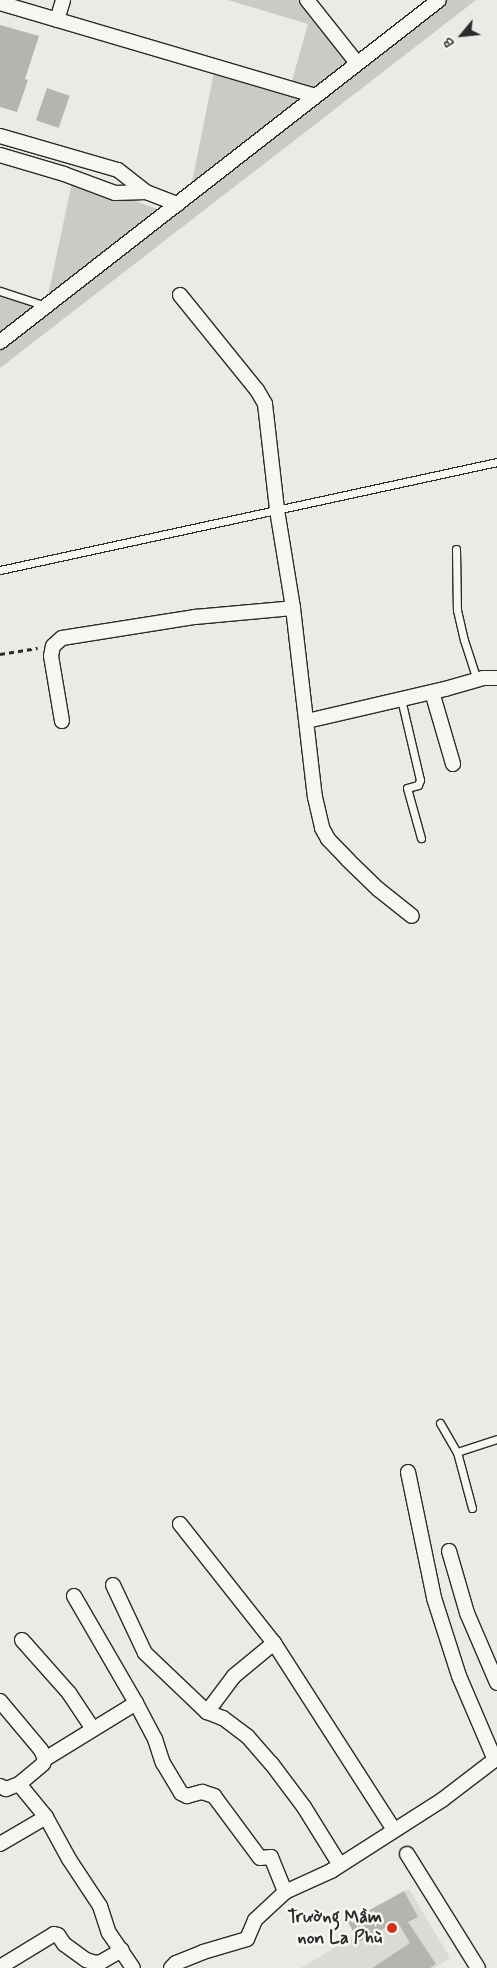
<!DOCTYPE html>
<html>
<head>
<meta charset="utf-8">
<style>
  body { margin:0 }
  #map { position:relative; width:497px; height:1968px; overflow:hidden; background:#eaeae6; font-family:Mynerve,sans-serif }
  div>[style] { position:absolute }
  .built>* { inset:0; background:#dadad6 }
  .green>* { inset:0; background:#cacac7 }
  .building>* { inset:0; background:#b4b4b1; transform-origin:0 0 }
  .path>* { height:2.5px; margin-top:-1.25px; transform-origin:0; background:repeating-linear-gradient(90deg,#2b2b2b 0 5px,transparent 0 9px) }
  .roads { filter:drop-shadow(1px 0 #2b2b2b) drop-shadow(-1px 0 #2b2b2b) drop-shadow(0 1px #2b2b2b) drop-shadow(0 -1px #2b2b2b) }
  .service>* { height:7px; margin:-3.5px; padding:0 3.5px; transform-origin:3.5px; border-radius:3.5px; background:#f6f6f2 }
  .minor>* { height:14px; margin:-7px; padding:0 7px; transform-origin:7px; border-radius:7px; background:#f6f6f2 }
  .dots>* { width:14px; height:14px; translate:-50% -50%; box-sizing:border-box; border:2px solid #f6f6f2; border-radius:50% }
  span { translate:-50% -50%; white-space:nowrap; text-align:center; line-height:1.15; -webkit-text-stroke:5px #f6f6f2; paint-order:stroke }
  .poi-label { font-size:18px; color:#2b2b2b; font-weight:700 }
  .right { translate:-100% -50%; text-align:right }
  .north { position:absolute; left:437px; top:10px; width:50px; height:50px; -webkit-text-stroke:4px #f6f6f2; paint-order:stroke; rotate:242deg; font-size:14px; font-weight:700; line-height:20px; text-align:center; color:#2b2b2b }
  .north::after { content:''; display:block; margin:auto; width:18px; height:22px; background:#2b2b2b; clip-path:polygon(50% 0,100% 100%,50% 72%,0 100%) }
</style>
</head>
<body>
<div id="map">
  <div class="built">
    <div style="clip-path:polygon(409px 1889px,450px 1958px,435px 1968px,301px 1968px,355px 1935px,348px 1922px)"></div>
  </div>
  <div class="green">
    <div style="clip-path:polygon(228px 0,305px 0,356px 63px,315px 95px,290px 88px,308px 24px)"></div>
    <div style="clip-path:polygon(440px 0,476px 0,0 368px,0 344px)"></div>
    <div style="clip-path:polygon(215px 67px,311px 97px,190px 192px)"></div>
    <div style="clip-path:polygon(73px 178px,165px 212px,46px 305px)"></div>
    <div style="clip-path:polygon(0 292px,45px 306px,0 341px)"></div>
  </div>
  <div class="building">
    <div style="clip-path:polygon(0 25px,39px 36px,25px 79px,28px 80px,17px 112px,0 107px)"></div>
    <div style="left:47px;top:88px;width:24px;height:34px;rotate:19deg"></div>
    <div style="clip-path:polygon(404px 1891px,418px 1917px,408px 1922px,436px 1964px,430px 1968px,372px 1968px,410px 1943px,397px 1921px,359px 1942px,348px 1922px)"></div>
  </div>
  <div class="path">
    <div style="left:0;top:654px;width:38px;rotate:-9deg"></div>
  </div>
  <div class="roads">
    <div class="service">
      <div style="left:0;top:291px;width:48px;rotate:18.1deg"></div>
      <div style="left:456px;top:549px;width:61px;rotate:89.1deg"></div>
      <div style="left:457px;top:610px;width:31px;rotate:77deg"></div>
      <div style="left:464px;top:640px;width:42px;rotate:72deg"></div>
      <div style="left:0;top:570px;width:509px;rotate:-12.26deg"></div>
      <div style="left:401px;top:699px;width:83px;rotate:76.8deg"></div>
      <div style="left:420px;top:780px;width:5px;rotate:112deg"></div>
      <div style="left:418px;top:785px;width:11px;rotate:165deg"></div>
      <div style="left:407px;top:788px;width:52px;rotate:74.4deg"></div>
      <div style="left:440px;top:1423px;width:34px;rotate:60deg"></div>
      <div style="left:472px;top:1508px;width:58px;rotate:-105deg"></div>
      <div style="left:457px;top:1452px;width:42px;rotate:-18deg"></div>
    </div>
    <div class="minor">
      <div style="left:307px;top:0;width:80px;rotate:51.6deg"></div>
      <div style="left:0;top:3px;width:328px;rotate:16.4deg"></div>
      <div style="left:57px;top:20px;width:21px;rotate:-73deg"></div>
      <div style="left:0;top:136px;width:123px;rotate:16.1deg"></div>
      <div style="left:118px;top:170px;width:36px;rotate:38deg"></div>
      <div style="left:146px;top:192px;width:34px;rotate:21deg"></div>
      <div style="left:0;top:155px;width:67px;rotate:16.5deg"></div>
      <div style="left:64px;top:174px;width:54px;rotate:20.4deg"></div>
      <div style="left:115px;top:193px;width:31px;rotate:-2deg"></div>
      <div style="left:180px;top:295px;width:122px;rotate:51deg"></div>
      <div style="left:257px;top:390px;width:16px;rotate:60deg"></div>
      <div style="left:265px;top:404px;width:107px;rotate:83.5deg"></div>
      <div style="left:277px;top:510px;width:99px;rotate:80.7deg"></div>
      <div style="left:293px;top:608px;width:190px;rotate:83.4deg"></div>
      <div style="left:315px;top:797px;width:32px;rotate:77deg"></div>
      <div style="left:322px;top:828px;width:13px;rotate:61deg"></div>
      <div style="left:328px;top:839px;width:29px;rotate:46deg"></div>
      <div style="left:348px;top:860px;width:42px;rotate:44deg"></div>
      <div style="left:378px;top:889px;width:43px;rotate:38.5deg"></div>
      <div style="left:0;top:342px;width:556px;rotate:-37.92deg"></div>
      <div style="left:432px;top:692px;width:75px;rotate:73.7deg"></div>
      <div style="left:62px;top:721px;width:66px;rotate:-99.6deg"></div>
      <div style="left:51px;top:656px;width:10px;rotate:-79deg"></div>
      <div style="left:53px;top:646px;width:12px;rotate:-42deg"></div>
      <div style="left:62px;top:638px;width:135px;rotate:-9deg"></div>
      <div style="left:195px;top:617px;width:98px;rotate:-5.2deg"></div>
      <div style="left:307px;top:721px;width:142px;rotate:-13.1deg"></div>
      <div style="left:445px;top:689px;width:40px;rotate:-16deg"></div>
      <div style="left:483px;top:678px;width:14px"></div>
      <div style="left:408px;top:1472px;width:129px;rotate:78.3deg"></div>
      <div style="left:434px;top:1598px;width:82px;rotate:72.2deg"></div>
      <div style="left:459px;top:1676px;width:91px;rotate:66.8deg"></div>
      <div style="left:180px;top:1524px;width:152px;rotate:51.7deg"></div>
      <div style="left:274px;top:1643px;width:222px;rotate:57.3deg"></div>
      <div style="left:449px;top:1551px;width:65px;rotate:73.8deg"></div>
      <div style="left:467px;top:1613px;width:76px;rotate:66.8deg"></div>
      <div style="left:113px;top:1585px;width:75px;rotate:64.8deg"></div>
      <div style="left:145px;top:1653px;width:86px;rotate:43.6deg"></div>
      <div style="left:207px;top:1712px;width:17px;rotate:21deg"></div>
      <div style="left:223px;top:1718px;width:31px;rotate:37deg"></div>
      <div style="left:248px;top:1737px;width:35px;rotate:49deg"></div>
      <div style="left:271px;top:1763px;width:55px;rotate:53.1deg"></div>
      <div style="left:304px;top:1807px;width:68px;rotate:58.2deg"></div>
      <div style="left:74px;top:1596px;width:124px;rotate:59.9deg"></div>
      <div style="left:136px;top:1703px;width:41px;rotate:62.2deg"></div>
      <div style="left:155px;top:1739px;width:25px;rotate:72deg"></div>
      <div style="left:163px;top:1763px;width:35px;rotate:59deg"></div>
      <div style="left:181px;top:1793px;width:7px;rotate:27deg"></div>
      <div style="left:187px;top:1796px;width:16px;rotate:-15deg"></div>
      <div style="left:202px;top:1792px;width:13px;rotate:18deg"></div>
      <div style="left:214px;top:1796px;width:77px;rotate:53.4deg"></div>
      <div style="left:260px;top:1858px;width:11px;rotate:-5deg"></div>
      <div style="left:271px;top:1857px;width:38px;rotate:68deg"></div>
      <div style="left:22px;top:1640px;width:71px;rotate:48.4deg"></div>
      <div style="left:69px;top:1693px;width:43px;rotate:56.3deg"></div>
      <div style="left:0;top:1701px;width:64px;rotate:50.1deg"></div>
      <div style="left:41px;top:1750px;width:10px;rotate:66deg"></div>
      <div style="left:45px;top:1759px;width:5px;rotate:112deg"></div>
      <div style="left:43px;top:1764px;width:31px;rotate:140deg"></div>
      <div style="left:207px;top:1712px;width:45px;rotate:-53.1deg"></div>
      <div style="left:234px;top:1676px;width:52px;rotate:-39.5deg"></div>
      <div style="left:45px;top:1759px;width:107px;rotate:-31.6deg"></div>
      <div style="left:0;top:1786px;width:7px;rotate:27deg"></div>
      <div style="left:6px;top:1789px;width:14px;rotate:-21deg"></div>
      <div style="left:19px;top:1784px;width:43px;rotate:50.7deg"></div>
      <div style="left:46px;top:1817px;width:48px;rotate:61.3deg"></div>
      <div style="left:69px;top:1859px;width:56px;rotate:56.6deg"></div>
      <div style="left:100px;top:1906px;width:28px;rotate:72deg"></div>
      <div style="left:109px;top:1933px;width:42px;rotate:55.6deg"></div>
      <div style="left:0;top:1844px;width:53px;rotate:-30.4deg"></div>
      <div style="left:407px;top:1854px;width:134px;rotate:58.1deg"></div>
      <div style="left:0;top:1967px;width:63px;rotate:-31.4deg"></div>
      <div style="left:54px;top:1934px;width:4px;rotate:14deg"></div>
      <div style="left:58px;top:1935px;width:11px;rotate:56deg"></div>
      <div style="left:64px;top:1944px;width:27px;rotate:36deg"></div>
      <div style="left:86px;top:1960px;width:9px;rotate:18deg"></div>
      <div style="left:95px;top:1963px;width:6px;rotate:-9deg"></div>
      <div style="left:101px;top:1962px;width:24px;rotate:-30deg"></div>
      <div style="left:171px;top:1968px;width:7px;rotate:-45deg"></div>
      <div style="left:176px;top:1963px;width:29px;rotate:-22deg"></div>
      <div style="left:203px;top:1952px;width:46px;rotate:-16.5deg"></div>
      <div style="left:247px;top:1939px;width:21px;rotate:-67deg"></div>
      <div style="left:255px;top:1920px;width:41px;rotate:-43deg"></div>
      <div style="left:285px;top:1892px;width:51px;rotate:-24.5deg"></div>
      <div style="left:331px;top:1871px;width:132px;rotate:-32.6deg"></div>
      <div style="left:442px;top:1800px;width:69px;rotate:-37.4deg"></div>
    </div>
  </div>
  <div class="dots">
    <div style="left:392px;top:1928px;background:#c8321e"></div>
  </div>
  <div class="poi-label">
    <span class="right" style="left:382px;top:1928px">Trường Mầm<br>non La Phù</span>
  </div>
  <div class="north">B</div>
</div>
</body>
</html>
